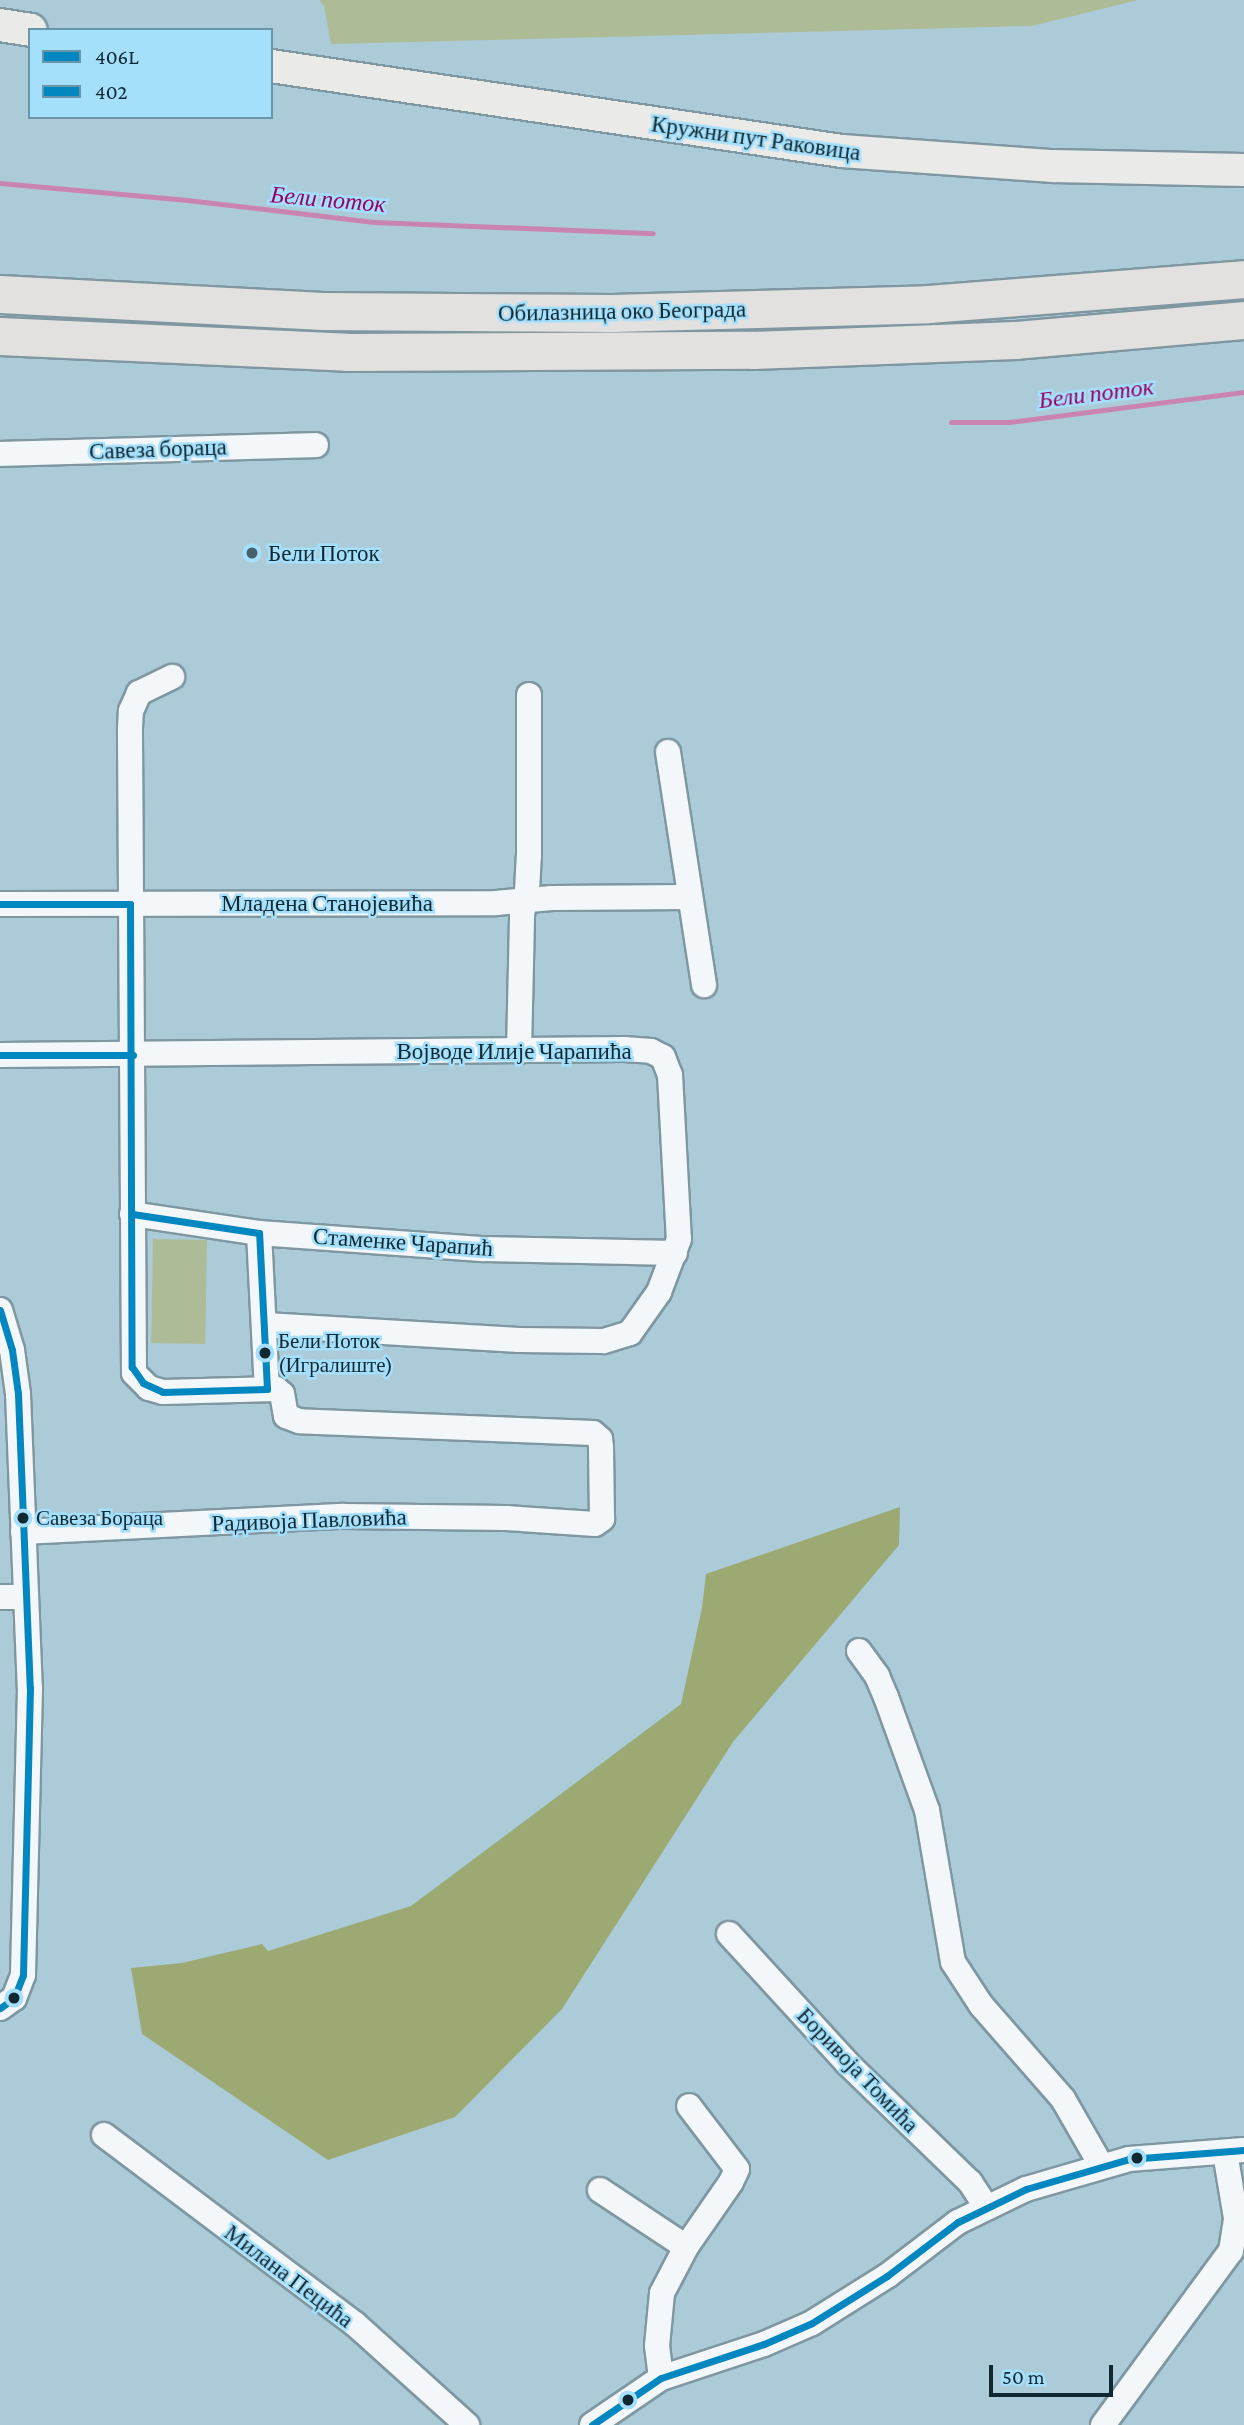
<!DOCTYPE html>
<html>
<head>
<meta charset="utf-8">
<style>
  body { margin:0 }
  #map { position:relative; width:1244px; height:2425px; overflow:hidden; background:#accbd9; font-family:"Crimson Pro",serif }
  div>[style] { position:absolute }
  .green>* { inset:0; background:#adbb97; transform-origin:0 0 }
  .forest>* { inset:0; background:#9ca973 }
  .stream>* { height:5px; margin:-2.5px; padding:0 2.5px; transform-origin:2.5px; border-radius:2.5px; background:#c984b2 }
  .roads { filter:drop-shadow(2px 0 #7e97a1) drop-shadow(-2px 0 #7e97a1) drop-shadow(0 2px #7e97a1) drop-shadow(0 -2px #7e97a1) }
  .minor>* { height:24px; margin:-12px; padding:0 12px; transform-origin:12px; border-radius:12px; background:#f3f7f9 }
  .major>* { height:32px; margin:-16px; padding:0 16px; transform-origin:16px; border-radius:16px; background:#eaeae9 }
  .highway>* { height:37px; margin:-18.5px; padding:0 18.5px; transform-origin:18.5px; border-radius:18.5px; background:#e3e1df }
  .bus-1>* { height:7px; margin:-3.5px; padding:0 3.5px; transform-origin:3.5px; border-radius:3.5px; background:#0287c1 }
  .bus-2>* { height:7px; margin:-3.5px; padding:0 3.5px; transform-origin:3.5px; border-radius:3.5px; background:#0287c1 }
  .dots>* { width:19px; height:19px; translate:-50% -50%; box-sizing:border-box; border:4px solid #a4dffb; border-radius:50% }
  span { translate:-50% -50%; white-space:nowrap; text-align:center; line-height:1.15; -webkit-text-stroke:5px #a4dffb; paint-order:stroke }
  .bus-label { font-size:21px; color:#102832 }
  .left { translate:0 -50%; text-align:left }
  .street-label { font-size:23px; color:#102832 }
  .poi-label { font-size:23px; color:#102832 }
  .water-label { font-size:24px; color:#970164; font-style:italic }
  .legend { position:absolute; left:28px; top:28px; width:245px; height:91px; box-sizing:border-box; background:#a4dffb; border:2px solid #6996ab; margin:0; padding:9px 12px; list-style:none; font-size:21px; color:#102832 }
  .legend li { display:flex; align-items:center; gap:14px; height:35px }
  .legend b { width:35px; border:2px solid #6996ab }
  .scale { position:absolute; left:989px; top:2365px; width:124px; height:32px; box-sizing:border-box; border:4px solid #102832; border-top:0; padding-left:9px; font-size:21px; line-height:24px; white-space:nowrap; color:#102832; -webkit-text-stroke:5px #a4dffb; paint-order:stroke }
</style>
</head>
<body>
<div id="map">
  <div class="green">
    <div style="clip-path:polygon(319px 0,1138px 0,1032px 26px,331px 44px,324px 6px)"></div>
    <div style="left:153px;top:1239px;width:54px;height:104px;rotate:1deg"></div>
  </div>
  <div class="forest">
    <div style="clip-path:polygon(900px 1507px,899px 1545px,733px 1742px,562px 2009px,455px 2117px,328px 2160px,142px 2034px,131px 1968px,182px 1963px,262px 1944px,268px 1951px,411px 1906px,681px 1704px,702px 1608px,706px 1574px)"></div>
  </div>
  <div class="stream">
    <div style="left:0;top:183px;width:188px;rotate:5.2deg"></div>
    <div style="left:187px;top:200px;width:188px;rotate:6.7deg"></div>
    <div style="left:374px;top:222px;width:279px;rotate:2.3deg"></div>
    <div style="left:951px;top:422px;width:58px"></div>
    <div style="left:1009px;top:422px;width:237px;rotate:-7.3deg"></div>
  </div>
  <div class="roads">
    <div class="minor">
      <div style="left:0;top:454px;width:316px;rotate:-1.6deg"></div>
      <div style="left:668px;top:752px;width:236px;rotate:81.2deg"></div>
      <div style="left:0;top:904px;width:496px;rotate:-0.1deg"></div>
      <div style="left:496px;top:903px;width:56px;rotate:-5.1deg"></div>
      <div style="left:552px;top:898px;width:137px;rotate:-0.4deg"></div>
      <div style="left:519px;top:1051px;width:137px;rotate:-88.7deg"></div>
      <div style="left:522px;top:914px;width:24px;rotate:-78deg"></div>
      <div style="left:527px;top:891px;width:35px;rotate:-87deg"></div>
      <div style="left:529px;top:856px;width:161px;rotate:-90deg"></div>
      <div style="left:0;top:1055px;width:624px;rotate:-0.55deg"></div>
      <div style="left:624px;top:1049px;width:27px;rotate:4deg"></div>
      <div style="left:651px;top:1051px;width:13px;rotate:27deg"></div>
      <div style="left:663px;top:1057px;width:19px;rotate:69deg"></div>
      <div style="left:670px;top:1075px;width:164px;rotate:86.9deg"></div>
      <div style="left:679px;top:1239px;width:57px;rotate:110.7deg"></div>
      <div style="left:659px;top:1292px;width:50px;rotate:125.3deg"></div>
      <div style="left:630px;top:1333px;width:28px;rotate:163deg"></div>
      <div style="left:603px;top:1341px;width:84px;rotate:-179.3deg"></div>
      <div style="left:519px;top:1340px;width:254px;rotate:-176.6deg"></div>
      <div style="left:132px;top:1214px;width:128px;rotate:8.5deg"></div>
      <div style="left:259px;top:1233px;width:226px;rotate:4.1deg"></div>
      <div style="left:484px;top:1249px;width:191px;rotate:1.2deg"></div>
      <div style="left:259px;top:1233px;width:156px;rotate:87.1deg"></div>
      <div style="left:0;top:1310px;width:42px;rotate:73.3deg"></div>
      <div style="left:12px;top:1350px;width:44px;rotate:82.2deg"></div>
      <div style="left:18px;top:1394px;width:294px;rotate:87.7deg"></div>
      <div style="left:30px;top:1688px;width:287px;rotate:91.4deg"></div>
      <div style="left:23px;top:1975px;width:25px;rotate:111deg"></div>
      <div style="left:14px;top:1998px;width:17px;rotate:144deg"></div>
      <div style="left:23px;top:1532px;width:321px;rotate:-2.9deg"></div>
      <div style="left:344px;top:1516px;width:162px;rotate:0.7deg"></div>
      <div style="left:506px;top:1518px;width:89px;rotate:3.9deg"></div>
      <div style="left:595px;top:1524px;width:9px;rotate:-36deg"></div>
      <div style="left:602px;top:1519px;width:72px;rotate:-90.8deg"></div>
      <div style="left:601px;top:1447px;width:8px;rotate:-97deg"></div>
      <div style="left:600px;top:1439px;width:9px;rotate:-139deg"></div>
      <div style="left:593px;top:1433px;width:294px;rotate:-177.7deg"></div>
      <div style="left:299px;top:1421px;width:14px;rotate:-159deg"></div>
      <div style="left:286px;top:1416px;width:22px;rotate:-100deg"></div>
      <div style="left:282px;top:1394px;width:8px;rotate:-140deg"></div>
      <div style="left:276px;top:1389px;width:113px;rotate:178.5deg"></div>
      <div style="left:163px;top:1392px;width:15px;rotate:-164deg"></div>
      <div style="left:149px;top:1388px;width:21px;rotate:-135deg"></div>
      <div style="left:134px;top:1373px;width:645px;rotate:-90.36deg"></div>
      <div style="left:130px;top:728px;width:17px;rotate:-87deg"></div>
      <div style="left:131px;top:711px;width:20px;rotate:-66deg"></div>
      <div style="left:139px;top:693px;width:37px;rotate:-26deg"></div>
      <div style="left:0;top:1597px;width:26px"></div>
      <div style="left:859px;top:1651px;width:31px;rotate:54deg"></div>
      <div style="left:877px;top:1676px;width:23px;rotate:67deg"></div>
      <div style="left:886px;top:1697px;width:120px;rotate:70.1deg"></div>
      <div style="left:927px;top:1810px;width:154px;rotate:80.3deg"></div>
      <div style="left:953px;top:1962px;width:51px;rotate:56.9deg"></div>
      <div style="left:981px;top:2005px;width:125px;rotate:48.9deg"></div>
      <div style="left:1063px;top:2099px;width:76px;rotate:60.1deg"></div>
      <div style="left:729px;top:1934px;width:175px;rotate:47.5deg"></div>
      <div style="left:847px;top:2063px;width:171px;rotate:44.1deg"></div>
      <div style="left:970px;top:2182px;width:30px;rotate:57deg"></div>
      <div style="left:104px;top:2135px;width:314px;rotate:37deg"></div>
      <div style="left:355px;top:2324px;width:151px;rotate:42deg"></div>
      <div style="left:600px;top:2190px;width:103px;rotate:33.5deg"></div>
      <div style="left:661px;top:2378px;width:32px;rotate:-97deg"></div>
      <div style="left:657px;top:2346px;width:53px;rotate:-84.6deg"></div>
      <div style="left:662px;top:2293px;width:52px;rotate:-62.4deg"></div>
      <div style="left:686px;top:2247px;width:79px;rotate:-55.3deg"></div>
      <div style="left:731px;top:2182px;width:14px;rotate:-65deg"></div>
      <div style="left:737px;top:2169px;width:79px;rotate:-127.3deg"></div>
      <div style="left:592px;top:2425px;width:83px;rotate:-34.3deg"></div>
      <div style="left:661px;top:2378px;width:108px;rotate:-18.3deg"></div>
      <div style="left:764px;top:2344px;width:52px;rotate:-23.6deg"></div>
      <div style="left:812px;top:2323px;width:89px;rotate:-32.1deg"></div>
      <div style="left:887px;top:2276px;width:89px;rotate:-37.3deg"></div>
      <div style="left:958px;top:2222px;width:76px;rotate:-25.9deg"></div>
      <div style="left:1026px;top:2189px;width:107px;rotate:-16.2deg"></div>
      <div style="left:1129px;top:2159px;width:115px;rotate:-4.5deg"></div>
      <div style="left:1103px;top:2425px;width:216px;rotate:-53.7deg"></div>
      <div style="left:1231px;top:2251px;width:33px;rotate:-81deg"></div>
      <div style="left:1236px;top:2218px;width:67px;rotate:-99.5deg"></div>
    </div>
    <div class="major">
      <div style="left:0;top:25px;width:31px;rotate:9deg"></div>
      <div style="left:271px;top:66px;width:577px;rotate:8.47deg"></div>
      <div style="left:842px;top:151px;width:212px;rotate:4.1deg"></div>
      <div style="left:1053px;top:166px;width:191px;rotate:1.2deg"></div>
    </div>
    <div class="highway">
      <div style="left:0;top:294px;width:323px;rotate:3deg"></div>
      <div style="left:323px;top:311px;width:289px;rotate:0.4deg"></div>
      <div style="left:612px;top:313px;width:316px;rotate:-1.6deg"></div>
      <div style="left:928px;top:304px;width:317px;rotate:-4.5deg"></div>
      <div style="left:0;top:336px;width:347px;rotate:2.6deg"></div>
      <div style="left:347px;top:352px;width:406px;rotate:-0.3deg"></div>
      <div style="left:753px;top:350px;width:262px;rotate:-2.2deg"></div>
      <div style="left:1015px;top:340px;width:230px;rotate:-5deg"></div>
    </div>
  </div>
  <div class="bus-1">
    <div style="left:0;top:904px;width:130px"></div>
    <div style="left:130px;top:904px;width:463px;rotate:89.8deg"></div>
    <div style="left:132px;top:1367px;width:19px;rotate:55deg"></div>
    <div style="left:143px;top:1383px;width:22px;rotate:24deg"></div>
    <div style="left:163px;top:1392px;width:104px;rotate:-1.7deg"></div>
    <div style="left:267px;top:1389px;width:156px;rotate:-92.9deg"></div>
    <div style="left:259px;top:1233px;width:128px;rotate:-171.5deg"></div>
    <div style="left:0;top:1055px;width:133px"></div>
    <div style="left:0;top:1310px;width:42px;rotate:73.3deg"></div>
    <div style="left:12px;top:1350px;width:44px;rotate:82.2deg"></div>
    <div style="left:18px;top:1394px;width:294px;rotate:87.7deg"></div>
    <div style="left:30px;top:1688px;width:287px;rotate:91.4deg"></div>
    <div style="left:23px;top:1975px;width:25px;rotate:111deg"></div>
    <div style="left:14px;top:1998px;width:17px;rotate:144deg"></div>
  </div>
  <div class="bus-2">
    <div style="left:592px;top:2425px;width:83px;rotate:-34.3deg"></div>
    <div style="left:661px;top:2378px;width:108px;rotate:-18.3deg"></div>
    <div style="left:764px;top:2344px;width:52px;rotate:-23.6deg"></div>
    <div style="left:812px;top:2323px;width:89px;rotate:-32.1deg"></div>
    <div style="left:887px;top:2276px;width:89px;rotate:-37.3deg"></div>
    <div style="left:958px;top:2222px;width:76px;rotate:-25.9deg"></div>
    <div style="left:1026px;top:2189px;width:107px;rotate:-16.2deg"></div>
    <div style="left:1129px;top:2159px;width:115px;rotate:-4.5deg"></div>
  </div>
  <div class="dots">
    <div style="left:252px;top:553px;background:#47616c"></div>
    <div style="left:265px;top:1353px;background:#102832"></div>
    <div style="left:23px;top:1518px;background:#102832"></div>
    <div style="left:14px;top:1998px;background:#102832"></div>
    <div style="left:1137px;top:2158px;background:#102832"></div>
    <div style="left:628px;top:2400px;background:#102832"></div>
  </div>
  <div class="bus-label">
    <span class="left" style="left:278px;top:1353px">Бели Поток<br>(Игралиште)</span>
    <span class="left" style="left:36px;top:1518px">Савеза Бораца</span>
  </div>
  <div class="street-label">
    <span style="left:756px;top:138px;rotate:8deg">Кружни пут Раковица</span>
    <span style="left:622px;top:311px;rotate:-1deg">Обилазница око Београда</span>
    <span style="left:158px;top:449px;rotate:-2deg">Савеза бораца</span>
    <span style="left:327px;top:903px">Младена Станојевића</span>
    <span style="left:514px;top:1051px">Војводе Илије Чарапића</span>
    <span style="left:403px;top:1242px;rotate:4deg">Стаменке Чарапић</span>
    <span style="left:309px;top:1520px;rotate:-2deg">Радивоја Павловића</span>
    <span style="left:858px;top:2070px;rotate:46deg">Боривоја Томића</span>
    <span style="left:289px;top:2276px;rotate:37deg">Милана Пецића</span>
  </div>
  <div class="poi-label">
    <span class="left" style="left:268px;top:553px">Бели Поток</span>
  </div>
  <div class="water-label">
    <span style="left:328px;top:199px;rotate:5deg">Бели поток</span>
    <span style="left:1096px;top:393px;rotate:-7deg">Бели поток</span>
  </div>
  <ul class="legend">
  <li><b style="height:9px;background:#0287c1"></b>406L</li>
  <li><b style="height:9px;background:#0287c1"></b>402</li>
  </ul>
  <div class="scale">50 m</div>
</div>
</body>
</html>
